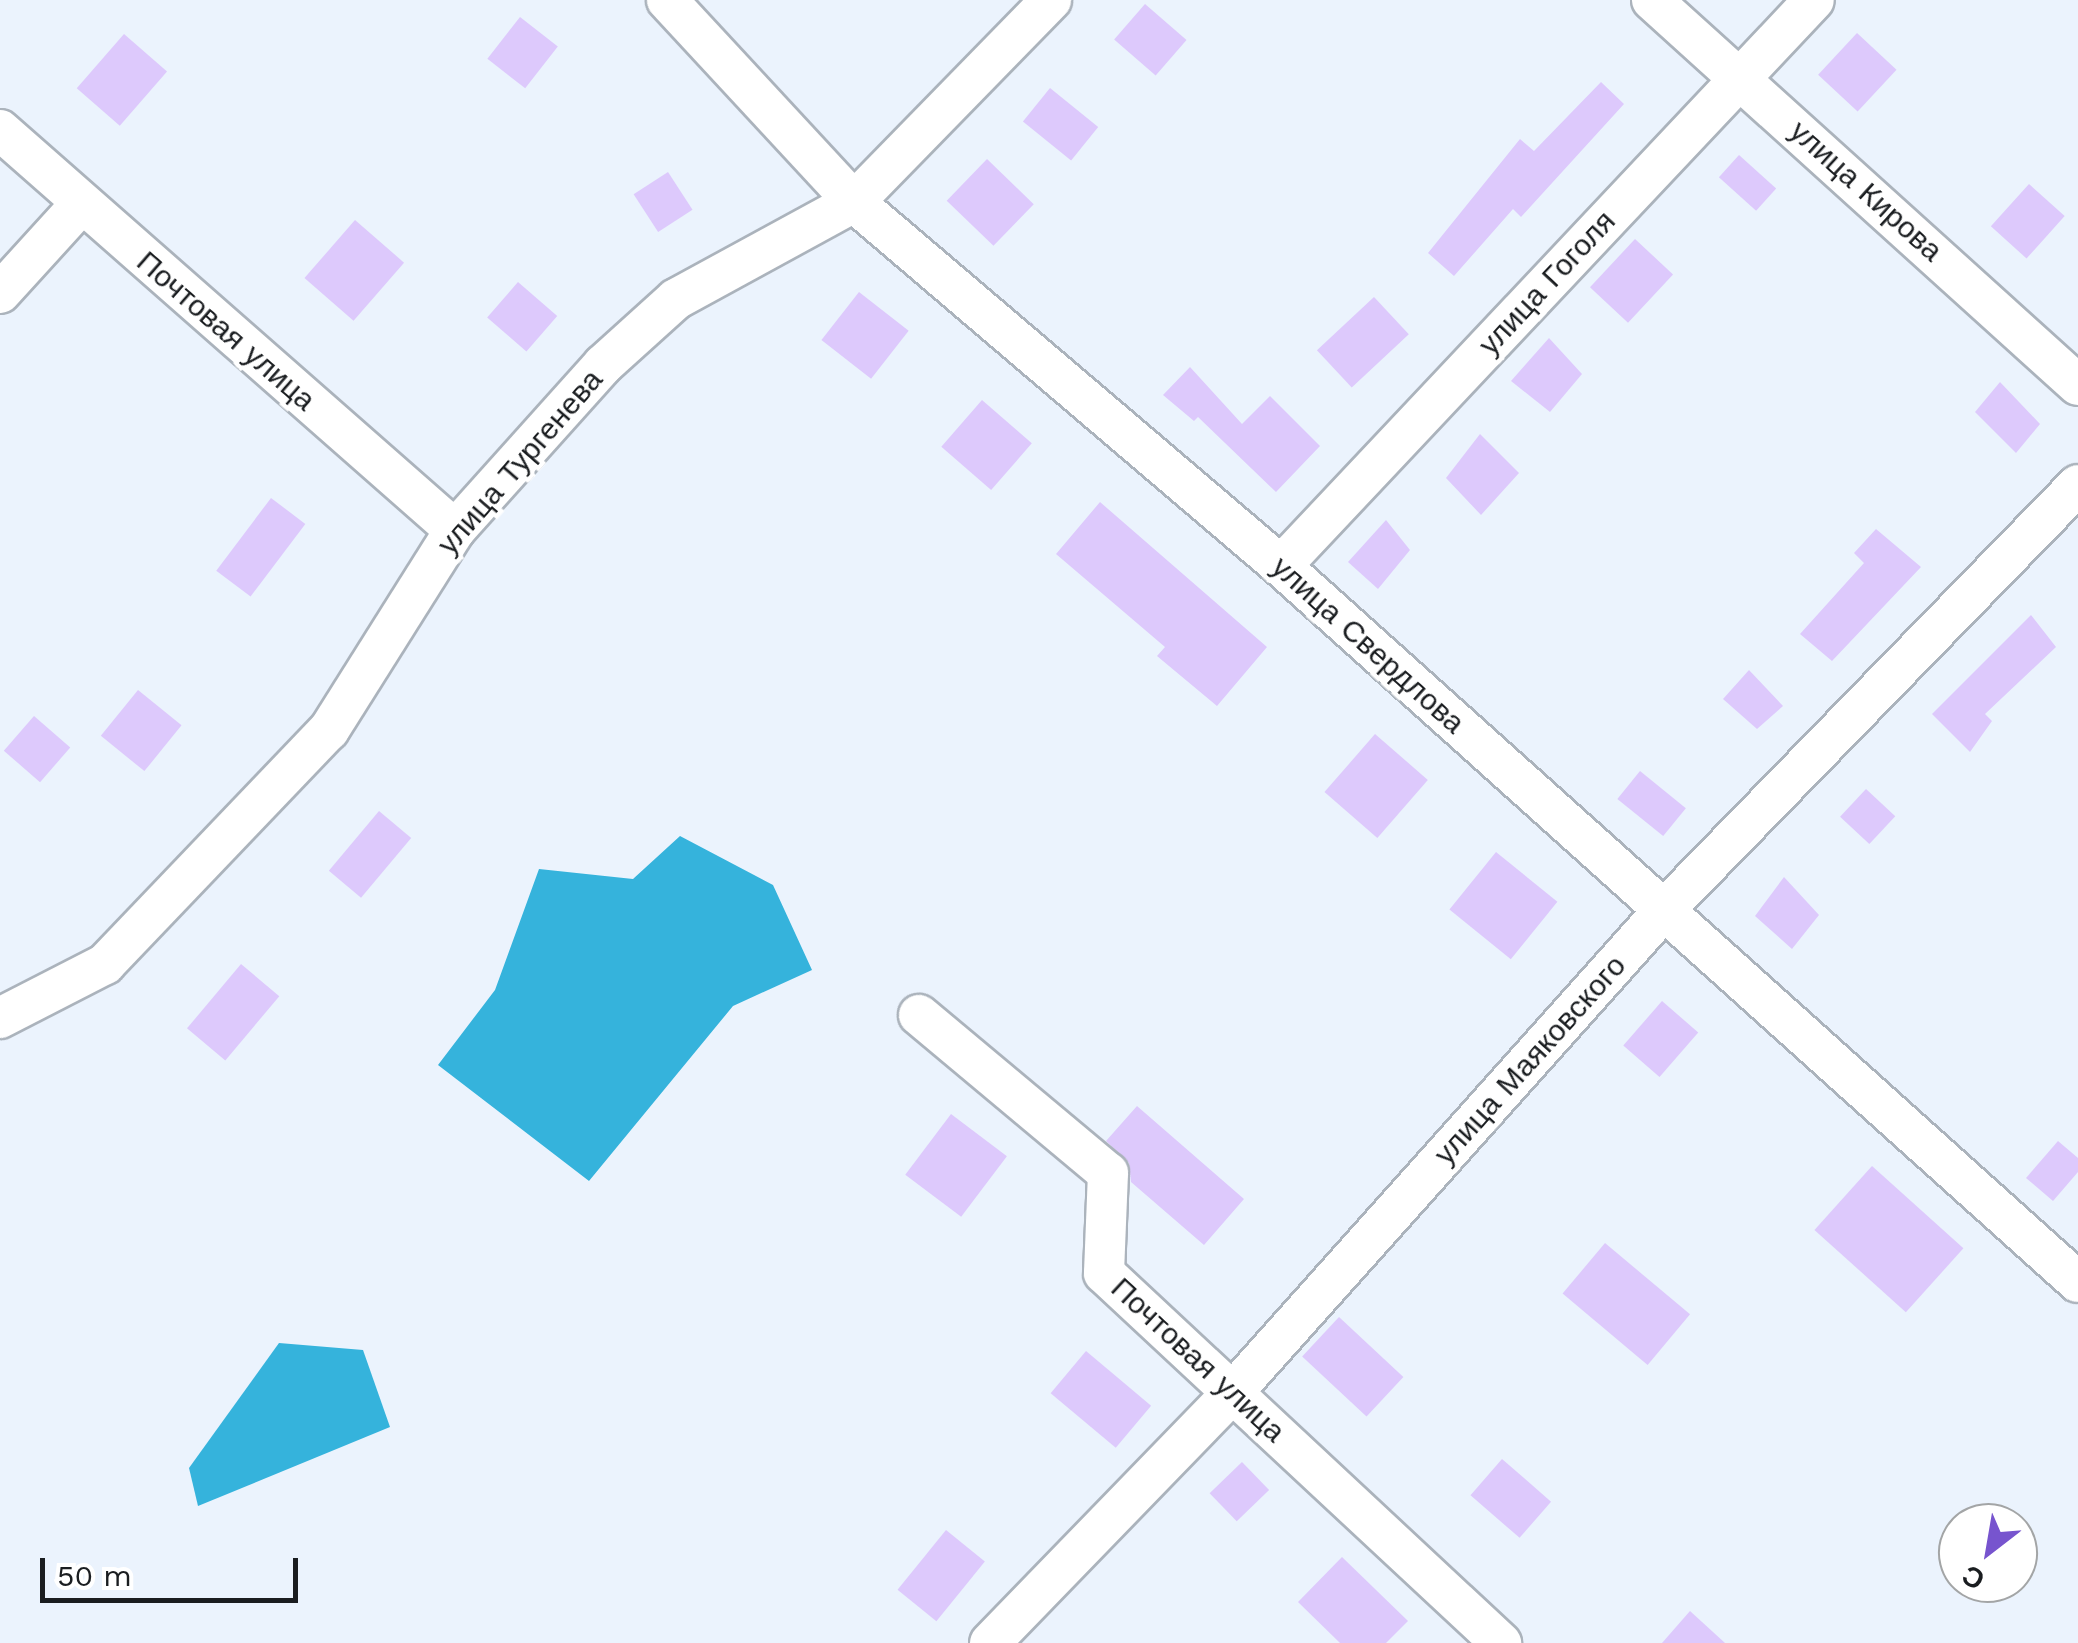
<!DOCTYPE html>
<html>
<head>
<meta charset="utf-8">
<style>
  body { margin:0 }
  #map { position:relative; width:2078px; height:1643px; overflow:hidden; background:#ebf3fd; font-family:"Work Sans",sans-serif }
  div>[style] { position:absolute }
  .water>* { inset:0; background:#35b3dc }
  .building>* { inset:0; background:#ddc9fc; transform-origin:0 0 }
  .roads { filter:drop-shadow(2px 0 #abb3bc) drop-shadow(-2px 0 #abb3bc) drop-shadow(0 2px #abb3bc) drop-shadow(0 -2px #abb3bc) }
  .minor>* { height:40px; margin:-20px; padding:0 20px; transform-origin:20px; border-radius:20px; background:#fff }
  span { translate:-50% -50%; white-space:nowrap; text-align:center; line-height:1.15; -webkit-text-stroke:9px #fff; paint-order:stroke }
  .street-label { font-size:30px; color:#1a1d20 }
  .north { position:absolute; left:1938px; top:1503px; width:100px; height:100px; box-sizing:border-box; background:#fff; border:2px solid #a3a5a6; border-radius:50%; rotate:211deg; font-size:28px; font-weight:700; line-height:40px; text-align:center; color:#1a1d20 }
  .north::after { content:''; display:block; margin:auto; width:35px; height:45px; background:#7754ce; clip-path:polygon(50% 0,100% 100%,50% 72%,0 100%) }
  .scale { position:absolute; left:40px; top:1558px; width:258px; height:45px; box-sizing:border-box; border:5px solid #1a1d20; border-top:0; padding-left:12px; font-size:30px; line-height:35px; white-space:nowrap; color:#1a1d20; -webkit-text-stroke:8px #fff; paint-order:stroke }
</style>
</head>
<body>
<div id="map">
  <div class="water">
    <div style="clip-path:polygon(680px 836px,773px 885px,812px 970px,733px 1006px,589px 1181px,438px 1065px,495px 990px,539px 869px,633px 879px)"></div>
    <div style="clip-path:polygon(279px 1343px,363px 1350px,390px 1427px,198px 1506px,189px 1468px)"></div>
  </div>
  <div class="building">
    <div style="left:1145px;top:4px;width:55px;height:47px;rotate:41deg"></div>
    <div style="left:520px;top:17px;width:48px;height:53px;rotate:38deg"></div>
    <div style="left:1857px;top:33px;width:54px;height:57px;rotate:43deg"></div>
    <div style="left:124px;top:34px;width:57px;height:72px;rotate:41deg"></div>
    <div style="clip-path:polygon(1601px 82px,1624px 104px,1521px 217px,1513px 209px,1454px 276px,1428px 253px,1520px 139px,1534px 151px)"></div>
    <div style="left:1050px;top:88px;width:62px;height:43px;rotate:39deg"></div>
    <div style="left:1739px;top:155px;width:50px;height:30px;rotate:42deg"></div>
    <div style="left:987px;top:159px;width:65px;height:58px;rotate:44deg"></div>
    <div style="left:668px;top:172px;width:45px;height:41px;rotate:57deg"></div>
    <div style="left:2029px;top:184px;width:48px;height:57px;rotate:42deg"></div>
    <div style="left:355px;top:220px;width:65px;height:77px;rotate:41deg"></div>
    <div style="left:1635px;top:239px;width:52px;height:66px;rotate:43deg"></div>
    <div style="left:518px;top:282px;width:52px;height:47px;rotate:41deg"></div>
    <div style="left:859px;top:292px;width:63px;height:61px;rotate:38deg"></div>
    <div style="left:1374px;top:297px;width:51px;height:78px;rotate:47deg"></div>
    <div style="clip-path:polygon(1549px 338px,1582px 374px,1550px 412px,1511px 381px)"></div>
    <div style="clip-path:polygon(1190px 367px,1242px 424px,1270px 396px,1320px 446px,1276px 492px,1198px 417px,1194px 421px,1163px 395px)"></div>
    <div style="clip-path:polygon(2000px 382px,2040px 424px,2016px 453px,1975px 412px)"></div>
    <div style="left:982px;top:400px;width:66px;height:62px;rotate:41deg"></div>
    <div style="clip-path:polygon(1480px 434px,1519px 473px,1481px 515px,1446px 478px)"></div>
    <div style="left:271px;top:498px;width:43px;height:91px;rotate:37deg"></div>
    <div style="clip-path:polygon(1100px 502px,1267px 647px,1217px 706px,1157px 656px,1165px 647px,1056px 554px)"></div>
    <div style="clip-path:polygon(1386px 520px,1410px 550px,1378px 589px,1348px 562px)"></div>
    <div style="clip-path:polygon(1876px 529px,1921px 567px,1832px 661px,1800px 634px,1864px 563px,1854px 553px)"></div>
    <div style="clip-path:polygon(2031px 615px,2056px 647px,1985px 714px,1992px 721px,1970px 752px,1932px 714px)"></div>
    <div style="clip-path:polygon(1749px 670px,1783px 706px,1757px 729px,1723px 699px)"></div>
    <div style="left:138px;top:690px;width:56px;height:59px;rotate:39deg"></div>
    <div style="left:34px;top:716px;width:48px;height:46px;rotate:41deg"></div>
    <div style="left:1375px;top:734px;width:70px;height:77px;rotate:41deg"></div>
    <div style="left:1640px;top:771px;width:59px;height:36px;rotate:39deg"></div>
    <div style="left:1866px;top:789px;width:40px;height:38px;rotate:43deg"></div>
    <div style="left:379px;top:811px;width:42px;height:78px;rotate:40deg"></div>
    <div style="left:1496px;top:852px;width:79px;height:74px;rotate:39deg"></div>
    <div style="clip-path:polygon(1784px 877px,1819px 915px,1792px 949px,1755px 916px)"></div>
    <div style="left:241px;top:964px;width:50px;height:84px;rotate:40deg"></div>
    <div style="left:1662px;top:1001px;width:48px;height:59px;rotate:41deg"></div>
    <div style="clip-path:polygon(1137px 1106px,1244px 1199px,1204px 1245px,1131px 1182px,1129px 1163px,1106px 1141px)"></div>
    <div style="left:951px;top:1114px;width:70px;height:76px;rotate:37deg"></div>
    <div style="clip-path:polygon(2058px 1141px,2078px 1158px,2078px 1172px,2053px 1201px,2026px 1178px)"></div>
    <div style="left:1872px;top:1166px;width:123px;height:86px;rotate:42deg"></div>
    <div style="left:1605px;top:1243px;width:111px;height:66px;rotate:40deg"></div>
    <div style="left:1339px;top:1317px;width:88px;height:54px;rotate:43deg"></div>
    <div style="left:1086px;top:1351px;width:85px;height:55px;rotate:40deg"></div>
    <div style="left:1502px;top:1459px;width:65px;height:48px;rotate:41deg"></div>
    <div style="left:1242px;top:1462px;width:39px;height:45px;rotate:46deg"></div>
    <div style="left:946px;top:1530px;width:50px;height:77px;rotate:39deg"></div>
    <div style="clip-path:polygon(1342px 1557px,1408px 1621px,1386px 1643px,1340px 1643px,1298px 1602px)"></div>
    <div style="clip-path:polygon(1690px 1611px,1725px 1643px,1662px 1643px)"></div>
  </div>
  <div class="roads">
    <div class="minor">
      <div style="left:667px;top:0;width:275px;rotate:47.2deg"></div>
      <div style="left:854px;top:202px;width:561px;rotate:40.45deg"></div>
      <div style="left:1281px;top:566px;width:1071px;rotate:41.94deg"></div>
      <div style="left:1652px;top:0;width:574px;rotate:42.11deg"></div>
      <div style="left:0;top:130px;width:606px;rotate:41.32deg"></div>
      <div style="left:0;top:293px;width:120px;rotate:-47.7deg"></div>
      <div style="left:1281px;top:566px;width:777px;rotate:-46.72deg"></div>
      <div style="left:919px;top:1015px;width:246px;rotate:39.9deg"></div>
      <div style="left:1108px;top:1173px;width:100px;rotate:92.3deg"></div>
      <div style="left:1104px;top:1273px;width:543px;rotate:42.98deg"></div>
      <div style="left:0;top:1018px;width:118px;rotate:-27.2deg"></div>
      <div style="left:105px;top:964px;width:324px;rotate:-46.3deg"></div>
      <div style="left:329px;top:730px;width:236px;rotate:-57.8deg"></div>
      <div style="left:455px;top:530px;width:222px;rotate:-48.1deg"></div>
      <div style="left:603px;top:365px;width:98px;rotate:-42.1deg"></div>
      <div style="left:676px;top:299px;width:203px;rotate:-28.6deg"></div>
      <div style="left:854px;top:202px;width:282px;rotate:-45.7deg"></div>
      <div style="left:990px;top:1643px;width:348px;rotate:-45.9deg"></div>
      <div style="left:1232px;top:1393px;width:648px;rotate:-48.19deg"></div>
      <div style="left:1664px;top:910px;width:593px;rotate:-45.75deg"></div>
    </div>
  </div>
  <div class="street-label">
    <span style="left:1866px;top:191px;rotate:42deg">улица Кирова</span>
    <span style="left:1547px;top:283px;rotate:-47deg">улица Гоголя</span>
    <span style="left:226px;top:331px;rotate:41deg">Почтовая улица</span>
    <span style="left:520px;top:462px;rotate:-49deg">улица Тургенева</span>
    <span style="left:1368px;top:645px;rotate:42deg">улица Свердлова</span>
    <span style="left:1530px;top:1060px;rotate:-48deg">улица Маяковского</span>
    <span style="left:1198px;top:1360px;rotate:43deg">Почтовая улица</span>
  </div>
  <div class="north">С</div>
  <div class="scale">50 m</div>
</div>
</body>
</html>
